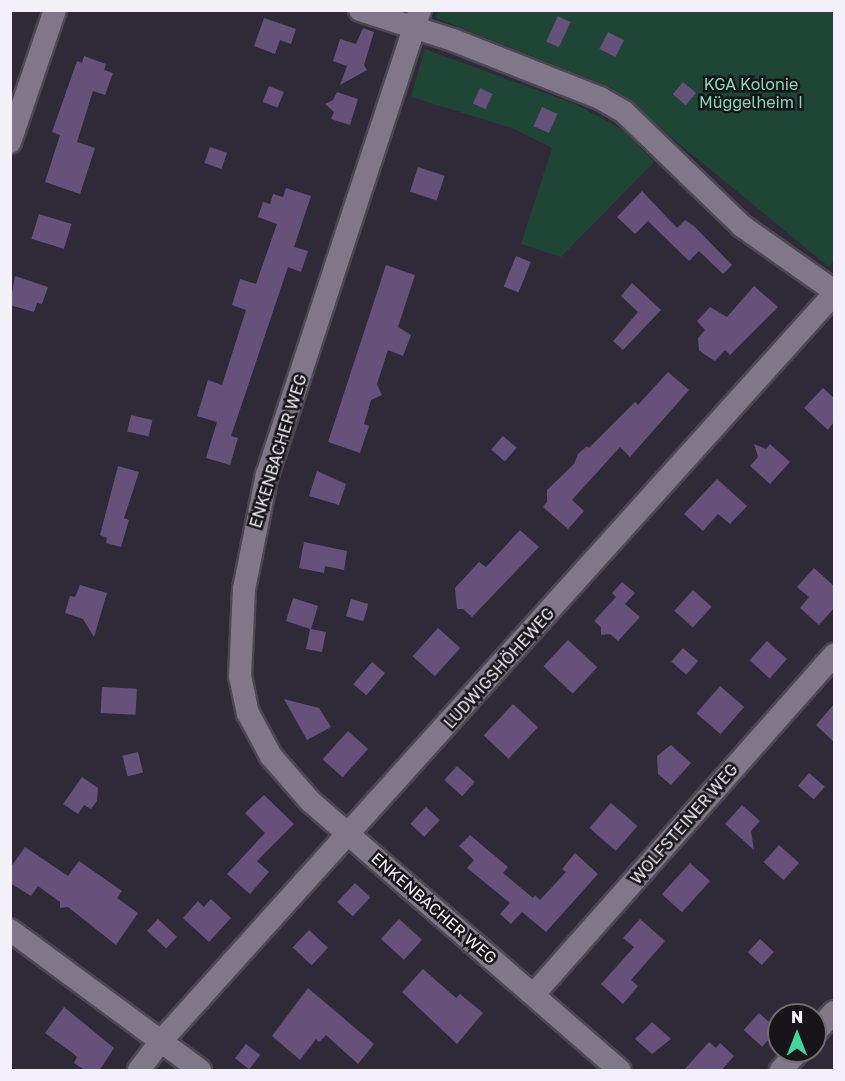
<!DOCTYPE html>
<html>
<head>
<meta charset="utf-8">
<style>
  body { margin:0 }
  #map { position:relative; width:845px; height:1081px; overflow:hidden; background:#302a38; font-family:"Golos Text",sans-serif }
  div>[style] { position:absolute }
  .green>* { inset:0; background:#1e4535 }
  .building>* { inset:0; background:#65517a; transform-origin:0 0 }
  .roads { filter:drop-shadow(2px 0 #4d4753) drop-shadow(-2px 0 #4d4753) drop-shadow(0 2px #4d4753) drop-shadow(0 -2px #4d4753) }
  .minor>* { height:22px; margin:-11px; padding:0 11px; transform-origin:11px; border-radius:11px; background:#807889 }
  span { translate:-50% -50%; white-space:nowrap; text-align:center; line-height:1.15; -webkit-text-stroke:5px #17141a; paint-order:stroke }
  .park-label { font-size:16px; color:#85dab5 }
  .street-label { font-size:16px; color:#f4f0f9 }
  .frame { position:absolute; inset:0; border:12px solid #f4f0f9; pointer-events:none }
  .north { position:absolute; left:767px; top:1003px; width:60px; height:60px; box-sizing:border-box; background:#17141a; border:2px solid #6f6c73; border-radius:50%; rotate:0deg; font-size:16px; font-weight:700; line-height:24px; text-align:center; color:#f4f0f9 }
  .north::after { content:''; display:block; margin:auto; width:21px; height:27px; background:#45d49f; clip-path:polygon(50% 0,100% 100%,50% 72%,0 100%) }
</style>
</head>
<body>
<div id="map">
  <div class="green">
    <div style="clip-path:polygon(438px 10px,834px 11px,834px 261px,829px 267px,610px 87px,436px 18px)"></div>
    <div style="clip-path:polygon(425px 49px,575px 104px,623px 130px,654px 162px,561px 257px,521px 244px,552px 148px,512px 128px,411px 97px)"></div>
  </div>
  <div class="building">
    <div style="left:558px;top:16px;width:14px;height:28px;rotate:25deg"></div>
    <div style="clip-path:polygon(264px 18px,296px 29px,291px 44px,280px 40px,275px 54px,254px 46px)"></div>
    <div style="clip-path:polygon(363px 28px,374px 32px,364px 65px,367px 70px,340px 85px,347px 66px,333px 61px,340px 39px,356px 44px)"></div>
    <div style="left:608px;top:32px;width:18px;height:19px;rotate:27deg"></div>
    <div style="clip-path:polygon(84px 56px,106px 64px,104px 70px,113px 73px,105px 95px,93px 91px,77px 142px,95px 148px,80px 194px,45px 182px,60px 135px,52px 132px,77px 61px,82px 63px)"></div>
    <div style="left:683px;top:82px;width:17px;height:16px;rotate:40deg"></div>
    <div style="left:269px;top:86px;width:16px;height:17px;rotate:22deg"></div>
    <div style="left:480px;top:88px;width:14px;height:17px;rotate:25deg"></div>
    <div style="clip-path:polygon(337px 92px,358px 99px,350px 125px,331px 119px,334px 112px,325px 104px,333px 100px)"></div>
    <div style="left:542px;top:107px;width:17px;height:21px;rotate:24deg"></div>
    <div style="left:210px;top:147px;width:18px;height:17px;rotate:19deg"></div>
    <div style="left:418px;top:167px;width:28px;height:26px;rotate:18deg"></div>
    <div style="clip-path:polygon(286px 188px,311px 196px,294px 247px,308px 251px,301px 272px,288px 267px,231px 436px,238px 438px,230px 465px,206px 458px,217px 422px,197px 416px,208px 380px,222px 385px,246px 310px,232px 305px,240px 279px,256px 284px,277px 224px,258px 217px,263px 202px,270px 204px,273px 194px,283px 197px)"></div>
    <div style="clip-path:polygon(642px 191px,677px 228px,685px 220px,694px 226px,732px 265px,723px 274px,699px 251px,689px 261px,648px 221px,635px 234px,617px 217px)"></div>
    <div style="left:39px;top:214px;width:34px;height:26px;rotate:17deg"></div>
    <div style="left:516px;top:256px;width:16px;height:33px;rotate:22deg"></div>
    <div style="clip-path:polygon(386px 265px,415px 275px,398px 327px,411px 335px,403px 356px,388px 350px,377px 384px,382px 395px,371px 400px,364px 424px,369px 426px,360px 453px,328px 442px)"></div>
    <div style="clip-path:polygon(15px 276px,48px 287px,42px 304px,37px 303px,34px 312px,10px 305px)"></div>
    <div style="clip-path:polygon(632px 283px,661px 310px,623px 350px,613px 341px,638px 312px,621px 296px)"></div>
    <div style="clip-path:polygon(754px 286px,778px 307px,730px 355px,725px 350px,715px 361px,704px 354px,699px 350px,698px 338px,705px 330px,697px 321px,710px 307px,727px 317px)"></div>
    <div style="clip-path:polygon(668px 372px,689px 390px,630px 457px,620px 447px,572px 500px,584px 511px,568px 529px,543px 507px,547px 502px,547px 490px,574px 464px,578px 454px,587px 446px,589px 448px,635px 402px,638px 405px)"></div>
    <div style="clip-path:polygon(823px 388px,834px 398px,834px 422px,828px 430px,804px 408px)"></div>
    <div style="left:131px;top:415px;width:22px;height:17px;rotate:13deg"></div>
    <div style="left:503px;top:436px;width:18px;height:18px;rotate:41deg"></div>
    <div style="clip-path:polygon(754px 444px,766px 449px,770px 444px,790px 462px,770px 484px,750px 466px,758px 457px)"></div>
    <div style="clip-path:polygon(118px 466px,139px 472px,124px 518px,129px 520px,121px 547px,106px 543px,107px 538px,100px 535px)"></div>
    <div style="clip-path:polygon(317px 471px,346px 484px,339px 505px,309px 496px)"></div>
    <div style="clip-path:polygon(717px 479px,747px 506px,730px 524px,718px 514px,703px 531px,684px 514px)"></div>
    <div style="clip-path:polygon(520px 530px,539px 547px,472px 617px,463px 609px,457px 609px,455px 588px,479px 562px,486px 567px)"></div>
    <div style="clip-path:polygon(304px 542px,347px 551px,344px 570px,325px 566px,324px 573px,299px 568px)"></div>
    <div style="clip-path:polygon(814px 568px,834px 586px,834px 608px,819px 625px,800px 608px,809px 597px,797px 587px)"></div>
    <div style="clip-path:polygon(622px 582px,635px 593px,625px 604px,640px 617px,618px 641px,610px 634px,601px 635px,601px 627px,594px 621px,616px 597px,612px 593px)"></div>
    <div style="clip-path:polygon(80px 585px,107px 593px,94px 637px,83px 619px,65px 613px,70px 596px,75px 597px)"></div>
    <div style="left:693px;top:590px;width:25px;height:28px;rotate:42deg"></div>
    <div style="clip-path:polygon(293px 598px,318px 606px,311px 629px,326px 632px,322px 652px,306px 649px,310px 629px,286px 621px)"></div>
    <div style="left:351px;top:599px;width:18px;height:18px;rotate:16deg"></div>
    <div style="left:438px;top:628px;width:30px;height:38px;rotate:42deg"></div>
    <div style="left:568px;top:640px;width:40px;height:36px;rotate:43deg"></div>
    <div style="left:767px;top:641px;width:27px;height:26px;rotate:42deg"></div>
    <div style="left:683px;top:648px;width:20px;height:18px;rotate:41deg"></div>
    <div style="left:372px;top:662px;width:17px;height:29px;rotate:40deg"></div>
    <div style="left:720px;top:686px;width:32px;height:36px;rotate:41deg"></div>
    <div style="left:102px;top:687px;width:35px;height:26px;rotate:3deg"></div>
    <div style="clip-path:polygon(284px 699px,319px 708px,331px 727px,307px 740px)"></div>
    <div style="left:513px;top:704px;width:34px;height:43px;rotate:43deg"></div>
    <div style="clip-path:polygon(834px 704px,834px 742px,816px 725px)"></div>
    <div style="left:348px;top:731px;width:27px;height:38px;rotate:42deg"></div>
    <div style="clip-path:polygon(671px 745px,691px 763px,671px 785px,658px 774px,657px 756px)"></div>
    <div style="left:138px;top:752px;width:21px;height:16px;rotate:76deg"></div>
    <div style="left:457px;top:766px;width:24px;height:19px;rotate:42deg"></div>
    <div style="left:809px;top:773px;width:21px;height:17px;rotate:41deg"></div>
    <div style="clip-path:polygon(82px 777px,98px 788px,97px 801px,91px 809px,84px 805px,78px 814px,63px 804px)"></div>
    <div style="clip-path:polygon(264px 795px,294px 824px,257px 861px,269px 872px,250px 894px,227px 874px,265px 833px,245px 813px)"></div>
    <div style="left:611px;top:803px;width:35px;height:33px;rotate:41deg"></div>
    <div style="clip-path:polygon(742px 805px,760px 821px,751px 831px,754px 850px,725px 824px)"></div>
    <div style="left:426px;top:807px;width:19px;height:23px;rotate:43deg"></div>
    <div style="clip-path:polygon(470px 835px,508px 867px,503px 873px,533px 898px,535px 895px,540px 900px,566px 872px,562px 869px,575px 853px,598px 874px,546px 932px,522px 912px,511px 924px,500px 914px,510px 903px,467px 868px,474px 860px,459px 846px)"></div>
    <div style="left:779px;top:845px;width:27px;height:23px;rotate:42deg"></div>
    <div style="clip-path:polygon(25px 847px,68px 876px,79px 861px,122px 891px,117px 898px,138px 913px,116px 945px,68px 907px,60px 908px,60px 902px,38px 886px,31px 896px,10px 883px,10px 868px)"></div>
    <div style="left:690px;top:863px;width:27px;height:42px;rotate:42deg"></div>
    <div style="left:355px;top:883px;width:21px;height:26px;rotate:43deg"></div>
    <div style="clip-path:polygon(211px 899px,231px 918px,209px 942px,183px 918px,198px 901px,204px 907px)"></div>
    <div style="left:158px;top:919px;width:26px;height:16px;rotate:43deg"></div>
    <div style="left:399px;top:919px;width:31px;height:27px;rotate:42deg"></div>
    <div style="clip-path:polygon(640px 919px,665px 941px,631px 980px,638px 986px,623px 1004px,601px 984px,634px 947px,623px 938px)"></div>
    <div style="left:309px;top:930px;width:26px;height:24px;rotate:43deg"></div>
    <div style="left:760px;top:939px;width:19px;height:18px;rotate:43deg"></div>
    <div style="clip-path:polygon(423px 969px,456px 998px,460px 994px,483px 1013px,457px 1044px,402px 992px)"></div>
    <div style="clip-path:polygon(308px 988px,374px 1044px,358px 1064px,326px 1035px,319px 1042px,316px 1039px,300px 1060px,272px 1036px)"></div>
    <div style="clip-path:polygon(64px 1007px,114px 1048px,99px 1071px,86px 1071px,74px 1063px,77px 1057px,74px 1054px,45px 1033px)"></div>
    <div style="left:759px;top:1013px;width:25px;height:23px;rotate:42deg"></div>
    <div style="clip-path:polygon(652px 1022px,671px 1039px,652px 1054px,635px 1039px)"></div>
    <div style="clip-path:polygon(709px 1042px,716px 1048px,720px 1043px,734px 1056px,721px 1071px,683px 1071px)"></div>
    <div style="left:246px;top:1044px;width:18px;height:18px;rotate:38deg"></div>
  </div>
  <div class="roads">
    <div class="minor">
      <div style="left:360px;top:10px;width:98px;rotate:17.9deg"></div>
      <div style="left:453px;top:40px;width:158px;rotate:21.5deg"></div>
      <div style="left:600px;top:98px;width:28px;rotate:30deg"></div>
      <div style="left:624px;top:112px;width:164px;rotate:44deg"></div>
      <div style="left:742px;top:226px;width:113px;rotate:35.2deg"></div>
      <div style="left:420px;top:10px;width:489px;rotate:108.2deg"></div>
      <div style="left:267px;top:474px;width:117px;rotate:101.3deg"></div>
      <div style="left:244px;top:589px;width:87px;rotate:92.6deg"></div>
      <div style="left:240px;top:676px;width:38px;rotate:78deg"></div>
      <div style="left:248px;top:713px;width:49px;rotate:61.9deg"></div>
      <div style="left:271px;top:756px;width:60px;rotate:49.1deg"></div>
      <div style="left:310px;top:801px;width:410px;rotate:41deg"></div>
      <div style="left:10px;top:142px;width:139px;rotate:-71.2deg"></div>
      <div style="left:10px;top:930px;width:236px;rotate:36.4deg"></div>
      <div style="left:534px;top:994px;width:453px;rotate:-48.5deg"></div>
      <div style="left:815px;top:1033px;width:28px;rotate:-48deg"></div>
      <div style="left:139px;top:1070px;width:38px;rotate:-53deg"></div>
      <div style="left:162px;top:1040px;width:1004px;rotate:-47.99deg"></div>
      <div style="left:781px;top:1070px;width:26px;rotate:-47deg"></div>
    </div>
  </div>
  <div class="park-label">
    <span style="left:751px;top:93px">KGA Kolonie<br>Müggelheim I</span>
  </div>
  <div class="street-label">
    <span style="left:278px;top:451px;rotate:-73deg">ENKENBACHER WEG</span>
    <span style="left:499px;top:668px;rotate:-48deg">LUDWIGSHÖHEWEG</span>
    <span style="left:684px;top:824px;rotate:-49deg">WOLFSTEINER WEG</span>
    <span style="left:434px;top:908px;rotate:41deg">ENKENBACHER WEG</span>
  </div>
  <div class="frame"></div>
  <div class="north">N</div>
</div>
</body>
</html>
